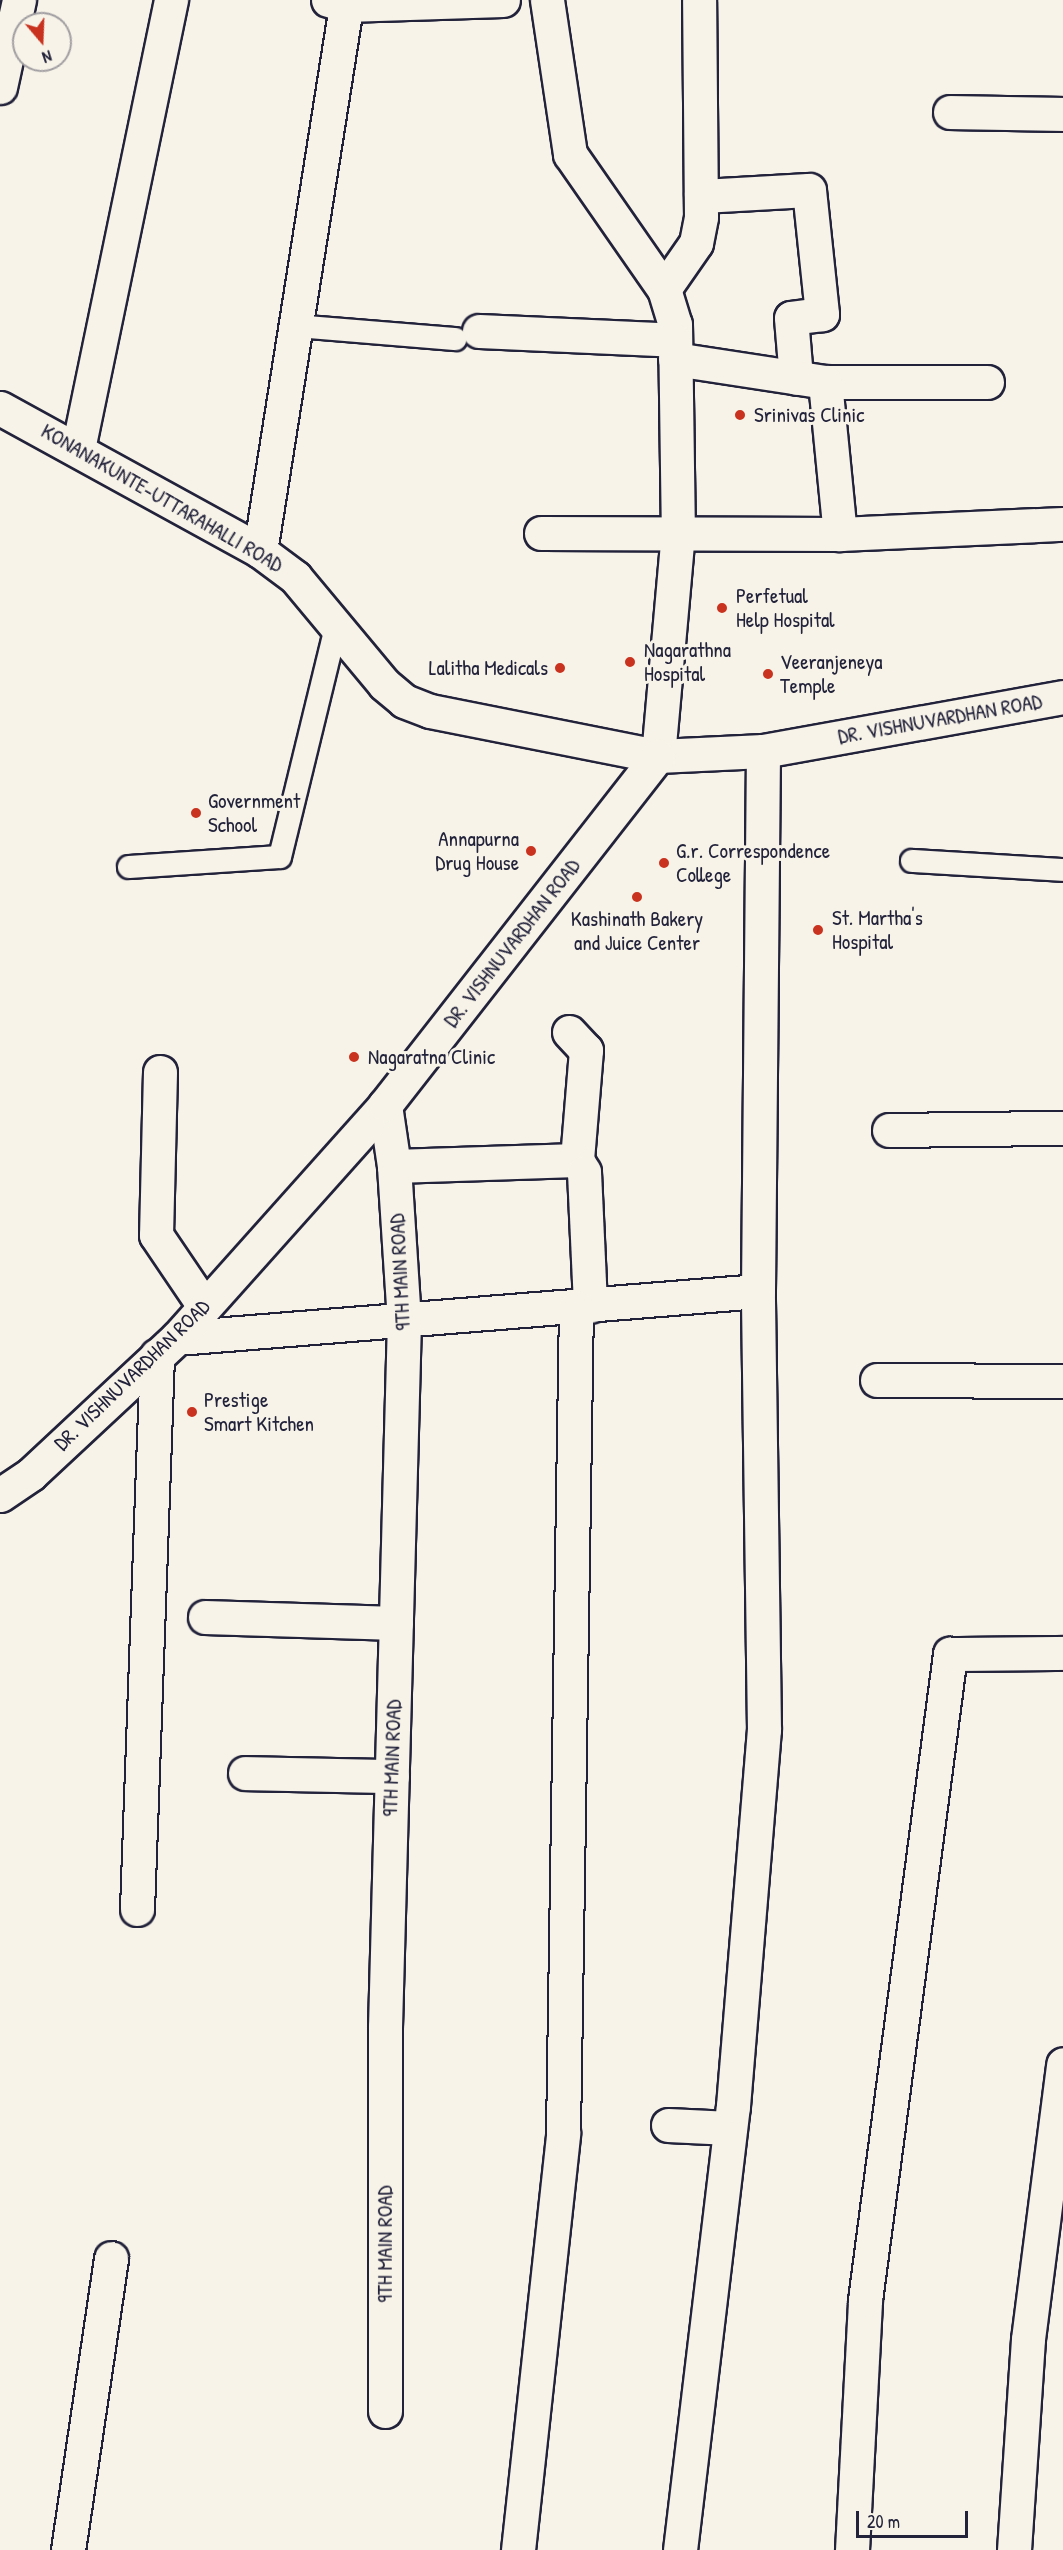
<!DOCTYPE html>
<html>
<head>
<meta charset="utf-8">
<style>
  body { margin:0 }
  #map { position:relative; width:1063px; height:2550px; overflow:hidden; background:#f7f3e8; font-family:"Patrick Hand",sans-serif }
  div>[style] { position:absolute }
  .roads { filter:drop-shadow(2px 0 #22223b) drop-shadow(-2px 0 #22223b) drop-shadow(0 2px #22223b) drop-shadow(0 -2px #22223b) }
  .lane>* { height:22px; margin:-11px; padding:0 11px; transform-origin:11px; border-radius:11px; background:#f7f3e8 }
  .street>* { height:33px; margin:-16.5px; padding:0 16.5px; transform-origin:16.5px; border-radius:16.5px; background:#f7f3e8 }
  .secondary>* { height:33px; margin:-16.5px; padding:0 16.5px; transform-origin:16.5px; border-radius:16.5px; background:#f7f3e8 }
  .dots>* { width:16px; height:16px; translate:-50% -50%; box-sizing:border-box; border:3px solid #f7f3e8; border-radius:50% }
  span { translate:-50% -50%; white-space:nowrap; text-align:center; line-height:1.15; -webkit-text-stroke:6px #f7f3e8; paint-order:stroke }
  .poi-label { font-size:21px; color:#22223b }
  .left { translate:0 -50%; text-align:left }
  .right { translate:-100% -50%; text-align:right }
  .street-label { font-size:21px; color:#22223b }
  .north { position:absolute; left:12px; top:12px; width:60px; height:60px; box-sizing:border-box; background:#f7f3e8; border:2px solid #a29fa3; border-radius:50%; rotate:161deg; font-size:16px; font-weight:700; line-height:24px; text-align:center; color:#22223b }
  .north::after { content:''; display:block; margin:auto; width:21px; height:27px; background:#c8321e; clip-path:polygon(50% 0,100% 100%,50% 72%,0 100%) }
  .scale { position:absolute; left:856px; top:2511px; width:112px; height:27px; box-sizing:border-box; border:3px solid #22223b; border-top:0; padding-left:8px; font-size:18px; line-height:21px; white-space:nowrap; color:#22223b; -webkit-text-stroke:4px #f7f3e8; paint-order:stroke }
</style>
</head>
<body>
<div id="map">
  <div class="roads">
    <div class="lane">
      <div style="left:296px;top:326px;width:160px;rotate:4.7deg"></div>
      <div style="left:912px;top:861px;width:151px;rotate:3.4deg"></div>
      <div style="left:129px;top:867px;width:151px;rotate:-3.8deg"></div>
      <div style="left:280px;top:857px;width:237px;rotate:-76.3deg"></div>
    </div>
    <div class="street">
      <div style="left:328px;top:0;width:19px;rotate:16deg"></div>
      <div style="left:346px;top:5px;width:157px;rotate:-1.8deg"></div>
      <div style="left:547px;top:0;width:156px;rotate:81.5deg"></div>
      <div style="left:570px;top:154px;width:165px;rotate:55.2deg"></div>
      <div style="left:664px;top:289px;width:37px;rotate:73deg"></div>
      <div style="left:675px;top:324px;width:208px;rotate:89.2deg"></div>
      <div style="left:678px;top:532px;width:225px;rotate:95.1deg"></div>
      <div style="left:0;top:87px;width:89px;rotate:-77.7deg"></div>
      <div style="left:950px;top:112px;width:113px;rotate:1deg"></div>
      <div style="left:701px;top:196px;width:108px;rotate:-3.2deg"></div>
      <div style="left:809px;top:190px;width:125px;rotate:84deg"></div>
      <div style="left:822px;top:314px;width:31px;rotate:173deg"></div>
      <div style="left:791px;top:318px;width:60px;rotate:85.2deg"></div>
      <div style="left:664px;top:289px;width:56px;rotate:-55.2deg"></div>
      <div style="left:696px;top:243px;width:26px;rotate:-79deg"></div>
      <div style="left:701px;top:217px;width:217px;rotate:-90.5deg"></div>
      <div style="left:479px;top:331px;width:195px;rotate:2.6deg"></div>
      <div style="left:675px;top:359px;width:152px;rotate:8.7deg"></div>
      <div style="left:825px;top:382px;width:162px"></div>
      <div style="left:825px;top:382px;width:153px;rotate:84.4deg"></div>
      <div style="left:78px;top:449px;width:459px;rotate:-78.3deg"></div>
      <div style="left:541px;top:533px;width:299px;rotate:0.2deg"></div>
      <div style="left:840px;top:534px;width:223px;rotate:-2.6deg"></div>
      <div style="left:260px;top:551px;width:558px;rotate:-81.03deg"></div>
      <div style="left:569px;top:1032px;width:25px;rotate:47deg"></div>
      <div style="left:586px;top:1050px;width:110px;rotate:94.7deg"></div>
      <div style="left:160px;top:1072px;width:163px;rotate:91.4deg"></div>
      <div style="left:156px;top:1235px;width:86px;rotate:55.9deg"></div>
      <div style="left:889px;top:1130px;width:174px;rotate:-0.7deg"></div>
      <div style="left:394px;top:1166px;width:183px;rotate:-1.9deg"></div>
      <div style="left:577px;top:1160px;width:14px;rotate:60deg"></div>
      <div style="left:584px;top:1172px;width:134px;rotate:87.4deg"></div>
      <div style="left:177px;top:1338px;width:583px;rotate:-4.62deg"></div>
      <div style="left:877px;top:1380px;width:186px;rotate:0.3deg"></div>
      <div style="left:205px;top:1617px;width:191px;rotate:1.8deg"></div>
      <div style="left:245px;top:1773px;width:147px;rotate:1.2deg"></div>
      <div style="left:137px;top:1909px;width:554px;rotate:-87.93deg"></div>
      <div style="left:668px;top:2125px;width:62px;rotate:2.8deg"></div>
      <div style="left:385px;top:2411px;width:384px;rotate:-90deg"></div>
      <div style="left:385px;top:2027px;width:706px;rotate:-88.46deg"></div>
      <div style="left:404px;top:1321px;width:155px;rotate:-93.7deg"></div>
      <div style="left:394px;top:1166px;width:62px;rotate:-98.4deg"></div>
      <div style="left:68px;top:2550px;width:295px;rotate:-81.6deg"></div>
      <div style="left:518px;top:2550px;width:419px;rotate:-83.8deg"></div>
      <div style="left:563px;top:2133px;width:826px;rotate:-89.1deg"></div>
      <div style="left:680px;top:2550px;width:447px;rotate:-83.2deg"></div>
      <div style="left:733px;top:2106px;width:377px;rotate:-85.3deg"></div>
      <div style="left:764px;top:1730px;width:439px;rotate:-90.8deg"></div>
      <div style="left:758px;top:1291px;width:540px;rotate:-89.47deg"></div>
      <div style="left:852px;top:2550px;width:250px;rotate:-87deg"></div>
      <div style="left:865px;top:2300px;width:652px;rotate:-82.5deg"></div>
      <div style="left:950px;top:1654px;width:113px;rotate:-0.5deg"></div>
      <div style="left:1014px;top:2550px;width:211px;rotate:-86.2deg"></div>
      <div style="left:1028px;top:2339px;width:277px;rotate:-82.7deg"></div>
    </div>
    <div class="secondary">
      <div style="left:0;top:408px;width:297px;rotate:28.8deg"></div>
      <div style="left:260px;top:551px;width:44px;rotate:36.6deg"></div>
      <div style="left:295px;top:577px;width:139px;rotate:50.2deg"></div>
      <div style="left:384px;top:684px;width:26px;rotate:40deg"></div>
      <div style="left:404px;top:701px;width:28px;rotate:21deg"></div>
      <div style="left:430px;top:711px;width:232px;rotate:11.2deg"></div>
      <div style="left:658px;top:756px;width:105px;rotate:-2.7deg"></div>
      <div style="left:763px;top:751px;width:305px;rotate:-10.2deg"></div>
      <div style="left:0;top:1495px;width:37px;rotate:-34deg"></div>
      <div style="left:31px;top:1474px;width:200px;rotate:-43deg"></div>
      <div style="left:177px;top:1338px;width:312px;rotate:-48.2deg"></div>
      <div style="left:385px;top:1105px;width:443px;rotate:-52deg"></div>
    </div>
  </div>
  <div class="dots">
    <div style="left:740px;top:415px;background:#c8321e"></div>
    <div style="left:722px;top:608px;background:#c8321e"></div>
    <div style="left:630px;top:662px;background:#c8321e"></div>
    <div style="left:560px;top:668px;background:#c8321e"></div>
    <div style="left:768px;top:674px;background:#c8321e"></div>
    <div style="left:196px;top:813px;background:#c8321e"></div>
    <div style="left:531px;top:851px;background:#c8321e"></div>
    <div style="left:664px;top:863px;background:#c8321e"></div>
    <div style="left:637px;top:897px;background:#c8321e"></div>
    <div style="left:818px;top:930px;background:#c8321e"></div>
    <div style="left:354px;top:1057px;background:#c8321e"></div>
    <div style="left:192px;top:1412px;background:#c8321e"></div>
  </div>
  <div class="poi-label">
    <span class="left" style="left:754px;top:415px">Srinivas Clinic</span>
    <span class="left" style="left:736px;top:608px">Perfetual<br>Help Hospital</span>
    <span class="left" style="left:644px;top:662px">Nagarathna<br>Hospital</span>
    <span class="left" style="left:780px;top:674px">Veeranjeneya<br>Temple</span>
    <span class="right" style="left:548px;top:668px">Lalitha Medicals</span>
    <span class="left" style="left:208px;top:813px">Government<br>School</span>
    <span class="right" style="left:519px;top:851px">Annapurna<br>Drug House</span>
    <span class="left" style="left:676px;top:863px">G.r. Correspondence<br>College</span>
    <span class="left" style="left:832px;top:930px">St. Martha's<br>Hospital</span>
    <span style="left:637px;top:931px">Kashinath Bakery<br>and Juice Center</span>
    <span class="left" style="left:368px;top:1057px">Nagaratna Clinic</span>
    <span class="left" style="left:204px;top:1412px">Prestige<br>Smart Kitchen</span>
  </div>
  <div class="street-label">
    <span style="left:162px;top:498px;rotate:30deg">KONANAKUNTE-UTTARAHALLI ROAD</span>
    <span style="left:940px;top:719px;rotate:-10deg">DR. VISHNUVARDHAN ROAD</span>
    <span style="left:512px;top:943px;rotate:-52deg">DR. VISHNUVARDHAN ROAD</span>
    <span style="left:400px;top:1272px;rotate:-93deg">9TH MAIN ROAD</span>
    <span style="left:132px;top:1375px;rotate:-44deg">DR. VISHNUVARDHAN ROAD</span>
    <span style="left:392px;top:1758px;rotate:-88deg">9TH MAIN ROAD</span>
    <span style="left:385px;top:2244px;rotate:-90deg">9TH MAIN ROAD</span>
  </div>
  <div class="north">N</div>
  <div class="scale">20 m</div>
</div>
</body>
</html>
